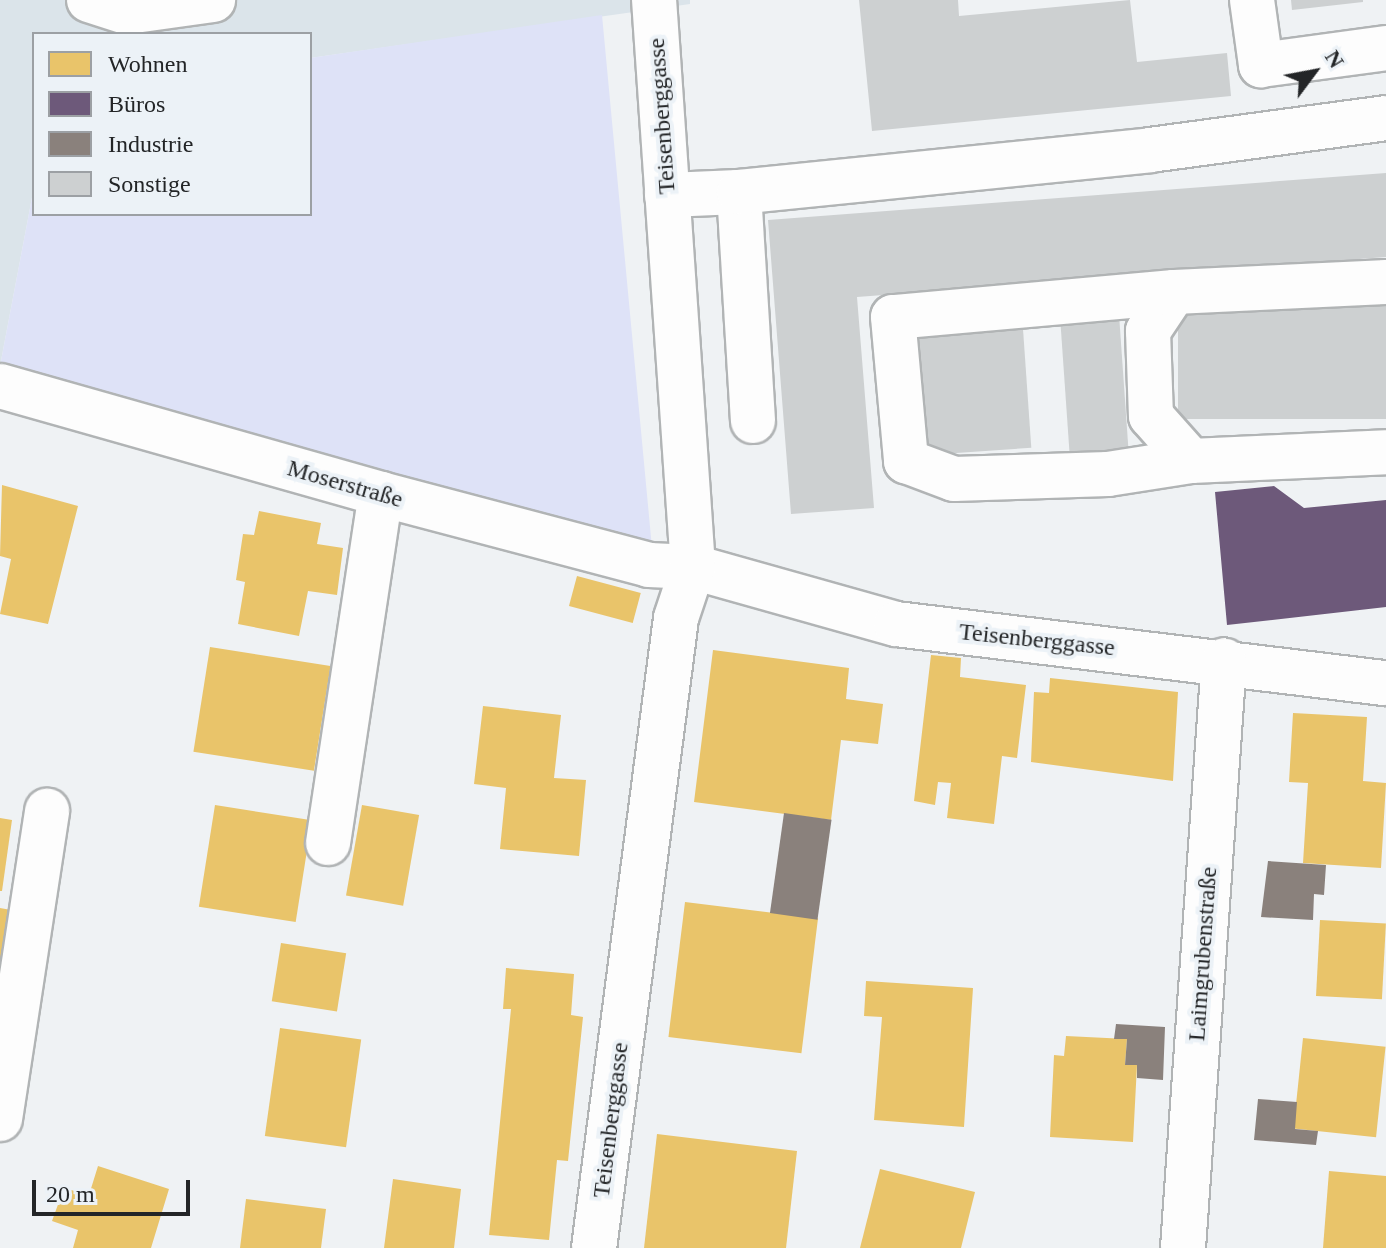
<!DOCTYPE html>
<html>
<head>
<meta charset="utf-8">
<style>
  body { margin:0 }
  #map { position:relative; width:1386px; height:1248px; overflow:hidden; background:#eff2f4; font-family:Georgia,serif }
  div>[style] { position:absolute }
  .built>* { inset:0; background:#dbe4ea }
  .green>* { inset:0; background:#dee2f7 }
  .homes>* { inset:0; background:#e9c46a; transform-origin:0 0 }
  .offices>* { inset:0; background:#6d597a }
  .industry>* { inset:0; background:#8a817c; transform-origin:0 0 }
  .building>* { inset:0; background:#cdd0d1; transform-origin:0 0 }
  .roads { filter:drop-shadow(2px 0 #b1b4b5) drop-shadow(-2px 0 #b1b4b5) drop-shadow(0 2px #b1b4b5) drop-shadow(0 -2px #b1b4b5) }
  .minor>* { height:44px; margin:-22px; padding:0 22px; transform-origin:22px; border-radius:22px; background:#fdfdfd }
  span { translate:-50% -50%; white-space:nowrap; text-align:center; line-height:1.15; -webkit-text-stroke:8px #ecf2f7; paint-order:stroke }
  .street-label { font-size:24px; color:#232527 }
  .legend { position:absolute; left:32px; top:32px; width:280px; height:184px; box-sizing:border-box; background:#ecf2f7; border:2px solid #9ca0a4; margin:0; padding:10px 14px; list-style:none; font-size:24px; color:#232527 }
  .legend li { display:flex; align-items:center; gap:16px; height:40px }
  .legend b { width:40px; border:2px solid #9ca0a4 }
  .north { position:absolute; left:1274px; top:32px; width:80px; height:80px; -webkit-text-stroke:6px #ecf2f7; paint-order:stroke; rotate:58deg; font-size:22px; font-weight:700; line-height:32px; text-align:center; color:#232527 }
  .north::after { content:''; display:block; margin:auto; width:28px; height:36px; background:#232527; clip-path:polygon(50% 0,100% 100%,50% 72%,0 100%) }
  .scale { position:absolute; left:32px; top:1180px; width:158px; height:36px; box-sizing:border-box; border:4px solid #232527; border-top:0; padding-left:10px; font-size:24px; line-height:28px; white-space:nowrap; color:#232527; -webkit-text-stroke:6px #ecf2f7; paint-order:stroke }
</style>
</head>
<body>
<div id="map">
  <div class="built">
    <div style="clip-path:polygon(0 0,690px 0,690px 4px,310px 58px,310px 34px,34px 34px,34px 187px,0 366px)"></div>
  </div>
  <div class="green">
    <div style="clip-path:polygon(602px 15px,652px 548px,0 366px,34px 187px,34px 214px,310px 214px,310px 58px)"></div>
  </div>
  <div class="homes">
    <div style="clip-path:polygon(2px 485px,78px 506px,48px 624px,0 614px,11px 559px,0 556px)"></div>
    <div style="clip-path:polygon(259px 511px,321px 523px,317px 544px,343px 548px,337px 595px,308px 591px,299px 636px,238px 624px,245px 582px,236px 580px,243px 534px,254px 535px)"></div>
    <div style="left:577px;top:576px;width:66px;height:31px;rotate:15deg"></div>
    <div style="left:210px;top:647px;width:122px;height:106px;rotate:9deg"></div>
    <div style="clip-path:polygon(713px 650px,849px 668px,846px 699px,883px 704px,878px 744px,841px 740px,831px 820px,694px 802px)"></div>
    <div style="clip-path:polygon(931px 655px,961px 658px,960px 677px,1026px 685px,1017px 758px,1002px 756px,994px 824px,947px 818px,951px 783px,938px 782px,935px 805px,914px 801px)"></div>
    <div style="clip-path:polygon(1050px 678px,1178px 692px,1173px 781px,1031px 762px,1034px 692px,1049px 693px)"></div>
    <div style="clip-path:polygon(483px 706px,561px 715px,554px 778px,586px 780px,579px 856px,500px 849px,506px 788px,474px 784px)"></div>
    <div style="clip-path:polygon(1293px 713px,1367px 717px,1363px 781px,1386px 783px,1381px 868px,1303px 863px,1308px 783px,1289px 782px)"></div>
    <div style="left:215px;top:805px;width:98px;height:103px;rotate:9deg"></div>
    <div style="left:362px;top:805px;width:58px;height:92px;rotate:10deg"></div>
    <div style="clip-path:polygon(0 818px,12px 820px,2px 891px,0 891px)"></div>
    <div style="left:685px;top:902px;width:134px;height:136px;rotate:7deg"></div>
    <div style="clip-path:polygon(0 908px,11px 910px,0 983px)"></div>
    <div style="left:1320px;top:920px;width:66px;height:76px;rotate:3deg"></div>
    <div style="left:281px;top:943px;width:66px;height:59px;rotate:9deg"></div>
    <div style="clip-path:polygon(506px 968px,574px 974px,571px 1015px,583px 1017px,568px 1161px,557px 1160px,549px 1240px,489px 1235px,511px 1009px,503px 1009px)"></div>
    <div style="clip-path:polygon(866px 981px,973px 988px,964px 1127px,874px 1120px,882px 1017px,864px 1016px)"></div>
    <div style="left:280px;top:1028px;width:82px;height:109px;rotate:8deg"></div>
    <div style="clip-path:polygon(1066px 1036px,1127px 1039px,1125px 1065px,1137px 1065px,1133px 1142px,1050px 1137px,1054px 1055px,1064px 1056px)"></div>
    <div style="left:1303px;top:1038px;width:83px;height:91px;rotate:6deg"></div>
    <div style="clip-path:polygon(657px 1134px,797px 1151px,786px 1248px,644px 1248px)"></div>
    <div style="clip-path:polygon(98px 1166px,169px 1189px,151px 1248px,73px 1248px,78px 1230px,52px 1221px,64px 1188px,89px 1195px)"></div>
    <div style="clip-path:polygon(880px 1169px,975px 1192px,961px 1248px,860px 1248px)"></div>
    <div style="clip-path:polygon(1329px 1171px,1386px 1176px,1386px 1248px,1323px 1248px)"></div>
    <div style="clip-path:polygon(393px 1179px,461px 1189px,454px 1248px,384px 1248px)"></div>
    <div style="clip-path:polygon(246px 1199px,326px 1209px,321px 1248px,240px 1248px)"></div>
  </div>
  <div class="offices">
    <div style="clip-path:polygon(1274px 486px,1304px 508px,1386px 500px,1386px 607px,1227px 625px,1215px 492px)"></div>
  </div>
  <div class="industry">
    <div style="left:784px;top:813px;width:48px;height:101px;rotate:8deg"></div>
    <div style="clip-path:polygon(1268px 861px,1326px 865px,1324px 895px,1314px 894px,1313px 920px,1261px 917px)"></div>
    <div style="clip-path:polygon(1116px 1024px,1165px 1027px,1163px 1080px,1137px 1078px,1137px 1065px,1125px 1065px,1127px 1039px,1114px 1039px)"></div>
    <div style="clip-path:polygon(1258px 1099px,1297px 1102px,1295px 1129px,1318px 1131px,1316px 1145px,1254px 1140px)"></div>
  </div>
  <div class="building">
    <div style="clip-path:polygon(859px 0,958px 0,959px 16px,1130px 0,1137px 62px,1227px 53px,1231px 96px,872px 131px)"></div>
    <div style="clip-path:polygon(1291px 0,1363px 0,1363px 2px,1292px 10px)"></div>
    <div style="clip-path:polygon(1386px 173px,1386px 257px,857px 297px,874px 508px,791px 514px,768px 220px)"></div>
    <div style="left:1386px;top:299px;width:120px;height:208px;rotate:90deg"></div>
    <div style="left:1118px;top:300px;width:167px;height:59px;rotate:86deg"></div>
    <div style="left:1023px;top:329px;width:119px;height:119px;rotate:86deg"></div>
  </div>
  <div class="roads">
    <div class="minor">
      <div style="left:89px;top:0;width:40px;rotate:18deg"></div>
      <div style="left:127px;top:12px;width:87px;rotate:-7.9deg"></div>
      <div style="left:1252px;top:0;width:66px;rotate:82.1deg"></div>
      <div style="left:1261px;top:65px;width:126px;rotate:-7.7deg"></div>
      <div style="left:667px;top:195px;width:72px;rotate:-2.4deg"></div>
      <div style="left:1386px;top:282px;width:212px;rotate:177.3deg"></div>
      <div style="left:1174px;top:292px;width:282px;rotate:174.9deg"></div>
      <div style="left:893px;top:317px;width:145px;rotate:84.8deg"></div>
      <div style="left:906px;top:461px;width:51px;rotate:20.6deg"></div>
      <div style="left:954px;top:479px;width:154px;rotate:-1.9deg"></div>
      <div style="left:1108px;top:474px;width:84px;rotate:-8.9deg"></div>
      <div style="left:1191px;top:461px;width:195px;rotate:-2.6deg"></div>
      <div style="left:1174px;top:292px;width:47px;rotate:123.7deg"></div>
      <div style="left:1148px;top:331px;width:85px;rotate:88deg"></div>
      <div style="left:1151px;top:416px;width:60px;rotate:48.4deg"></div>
      <div style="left:0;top:386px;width:396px;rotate:15.8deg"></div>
      <div style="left:381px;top:494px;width:277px;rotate:14.8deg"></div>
      <div style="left:649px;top:565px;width:44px;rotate:2.6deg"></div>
      <div style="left:693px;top:567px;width:211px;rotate:15.7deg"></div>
      <div style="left:896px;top:624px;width:494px;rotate:6.9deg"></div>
      <div style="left:753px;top:421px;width:229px;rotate:-93.5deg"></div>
      <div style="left:739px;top:192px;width:413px;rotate:-5.8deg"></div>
      <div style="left:1150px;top:150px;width:238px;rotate:-7.7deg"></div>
      <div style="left:328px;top:843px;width:353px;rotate:-81.4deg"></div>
      <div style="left:0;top:1119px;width:312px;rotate:-81.3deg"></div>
      <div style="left:594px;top:1248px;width:635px;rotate:-82.58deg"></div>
      <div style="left:676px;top:618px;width:54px;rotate:-71.6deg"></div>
      <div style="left:693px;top:567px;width:568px;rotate:-93.93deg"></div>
      <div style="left:1183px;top:1248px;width:589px;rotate:-86.01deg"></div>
    </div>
  </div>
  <div class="street-label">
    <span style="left:662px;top:116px;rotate:-94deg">Teisenberggasse</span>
    <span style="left:345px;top:484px;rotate:16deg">Moserstraße</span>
    <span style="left:1037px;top:640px;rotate:6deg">Teisenberggasse</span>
    <span style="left:1203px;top:954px;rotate:-86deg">Laimgrubenstraße</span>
    <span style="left:611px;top:1120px;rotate:-83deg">Teisenberggasse</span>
  </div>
  <ul class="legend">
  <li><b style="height:22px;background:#e9c46a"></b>Wohnen</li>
  <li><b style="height:22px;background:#6d597a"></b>Büros</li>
  <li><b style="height:22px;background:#8a817c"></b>Industrie</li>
  <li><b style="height:22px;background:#cdd0d1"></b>Sonstige</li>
  </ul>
  <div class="north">N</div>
  <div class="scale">20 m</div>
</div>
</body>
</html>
